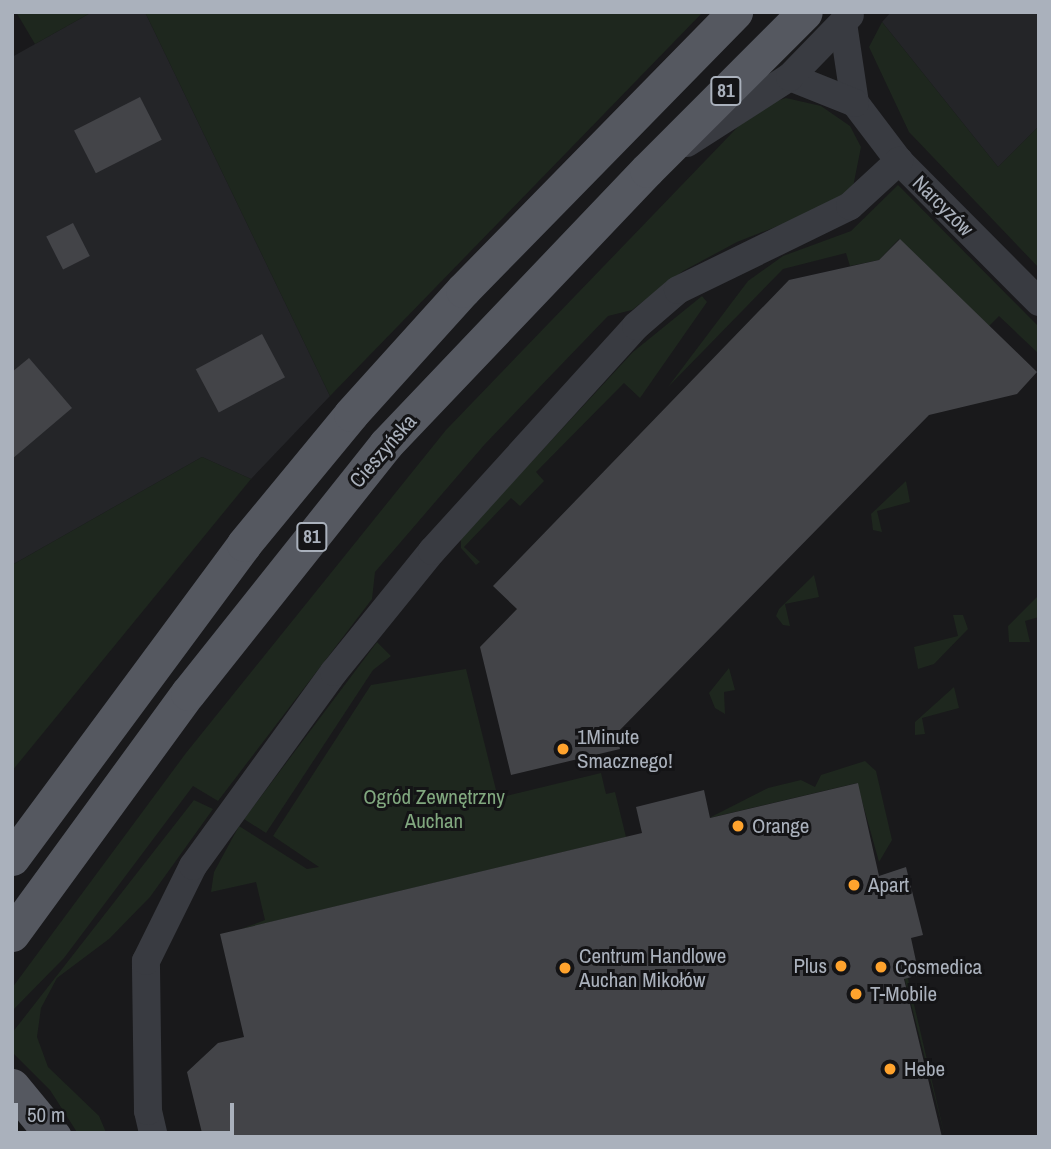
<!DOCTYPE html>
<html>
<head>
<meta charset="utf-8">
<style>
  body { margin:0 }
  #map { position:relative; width:1051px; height:1149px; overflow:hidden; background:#19191b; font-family:"Archivo Narrow",sans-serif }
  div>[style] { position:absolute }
  .built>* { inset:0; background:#242528 }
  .green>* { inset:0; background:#1e271e }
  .building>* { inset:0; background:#434448; transform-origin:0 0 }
  .minor>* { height:28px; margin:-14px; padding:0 14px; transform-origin:14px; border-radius:14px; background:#393b41 }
  .major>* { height:35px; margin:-17.5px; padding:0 17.5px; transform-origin:17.5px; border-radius:17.5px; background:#555860 }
  .dots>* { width:19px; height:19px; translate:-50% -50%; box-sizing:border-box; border:4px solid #141416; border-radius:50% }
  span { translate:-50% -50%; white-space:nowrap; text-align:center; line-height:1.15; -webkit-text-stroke:6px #141416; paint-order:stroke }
  .shield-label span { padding:2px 5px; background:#141416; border:2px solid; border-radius:5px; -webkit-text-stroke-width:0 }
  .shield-label { font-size:19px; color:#aab1bc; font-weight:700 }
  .street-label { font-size:21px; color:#aab1bc }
  .poi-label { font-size:21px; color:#aab1bc }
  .left { translate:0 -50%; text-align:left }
  .right { translate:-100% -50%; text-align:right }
  .park-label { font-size:21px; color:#81a87f }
  .frame { position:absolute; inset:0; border:14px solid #aab1bc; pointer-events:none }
  .scale { position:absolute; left:14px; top:1103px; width:220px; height:32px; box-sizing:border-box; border:4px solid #aab1bc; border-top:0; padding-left:9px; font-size:21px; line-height:24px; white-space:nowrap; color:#aab1bc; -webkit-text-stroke:5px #141416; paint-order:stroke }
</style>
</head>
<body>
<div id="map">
  <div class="built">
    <div style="clip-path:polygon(92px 12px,145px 12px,330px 396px,251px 479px,202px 457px,12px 565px,12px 57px)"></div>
    <div style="clip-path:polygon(891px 12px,1039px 12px,1039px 126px,998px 167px,882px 22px)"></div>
  </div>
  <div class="green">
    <div style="clip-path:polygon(16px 12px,92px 12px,35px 44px)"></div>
    <div style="clip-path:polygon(145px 12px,703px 12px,330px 396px)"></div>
    <div style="clip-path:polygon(882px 22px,998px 167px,1039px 126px,1039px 268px,909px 132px,869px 47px)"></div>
    <div style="clip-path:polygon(786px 98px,821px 106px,850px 126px,861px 147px,853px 187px,836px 203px,737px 242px,683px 271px,632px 310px,608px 316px,485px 444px,375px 572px,372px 599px,218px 801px,193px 786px,64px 958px,12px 1011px,12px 988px,186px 753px,446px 430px,756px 108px)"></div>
    <div style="clip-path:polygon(898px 185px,1039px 327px,1039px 354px,999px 316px,989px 326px,899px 239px,879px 260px,850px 266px,846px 253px,783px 269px,668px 387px,748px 281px,783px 256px,851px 231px)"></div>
    <div style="clip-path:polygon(702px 296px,707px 302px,640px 398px,624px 383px,536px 472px,544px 481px,520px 506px,511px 498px,464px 547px,480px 562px,476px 565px,461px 548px,461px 538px,633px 352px)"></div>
    <div style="clip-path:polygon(202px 457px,251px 479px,12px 771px,12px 565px)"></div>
    <div style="clip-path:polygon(906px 481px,910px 502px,877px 511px,882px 532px,873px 530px,871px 514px)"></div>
    <div style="clip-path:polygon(814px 575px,819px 597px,785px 604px,790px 626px,783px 625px,776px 616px,779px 609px)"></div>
    <div style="clip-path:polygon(1039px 595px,1039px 617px,1025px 621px,1030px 642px,1009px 642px,1008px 626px)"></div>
    <div style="clip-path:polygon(953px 615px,963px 615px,968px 629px,934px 664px,918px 669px,914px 647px,958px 636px)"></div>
    <div style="clip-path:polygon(377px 642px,391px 656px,373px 670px,266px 833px,244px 819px)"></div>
    <div style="clip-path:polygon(729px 668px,735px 690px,724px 692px,725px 714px,715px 708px,709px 693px)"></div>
    <div style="clip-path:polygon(466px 669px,498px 798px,601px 773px,606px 794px,615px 792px,626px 837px,241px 929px,265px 920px,256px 882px,211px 892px,214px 872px,239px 826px,307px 869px,319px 867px,273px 836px,371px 685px)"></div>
    <div style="clip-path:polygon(954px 687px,959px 708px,922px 718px,925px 734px,915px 735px,915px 722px)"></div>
    <div style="clip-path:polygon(865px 761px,876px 771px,892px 840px,879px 862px,857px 783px,709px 818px,768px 788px,801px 780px,815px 787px,821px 775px)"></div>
    <div style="clip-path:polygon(194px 800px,213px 809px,150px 897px,109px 939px,57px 978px,41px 1008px,37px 1037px,48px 1067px,99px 1116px,108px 1137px,80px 1137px,50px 1090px,12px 1052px,12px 1033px)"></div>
    <div style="clip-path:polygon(899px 940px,945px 1137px,895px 941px)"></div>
  </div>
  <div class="building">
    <div style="left:140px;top:97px;width:48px;height:74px;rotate:63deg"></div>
    <div style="left:73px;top:223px;width:37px;height:30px;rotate:63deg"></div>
    <div style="clip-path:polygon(900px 239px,1037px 372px,1017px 394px,929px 415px,616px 734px,620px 749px,511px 775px,480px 647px,517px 609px,493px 586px,789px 280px,879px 260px)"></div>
    <div style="left:262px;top:334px;width:49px;height:75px;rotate:62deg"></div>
    <div style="clip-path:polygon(29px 358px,72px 408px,12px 459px,12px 372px)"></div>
    <div style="clip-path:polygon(858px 783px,879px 876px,906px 867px,923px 935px,911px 938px,919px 975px,904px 979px,942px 1137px,203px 1137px,187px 1072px,218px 1043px,244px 1037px,220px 934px,642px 833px,636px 807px,704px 790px,710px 818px)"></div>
  </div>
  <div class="minor">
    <div style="left:843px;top:23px;width:81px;rotate:81.5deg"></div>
    <div style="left:855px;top:103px;width:73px;rotate:52.8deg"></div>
    <div style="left:899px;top:161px;width:199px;rotate:45.2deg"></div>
    <div style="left:790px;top:77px;width:70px;rotate:21.8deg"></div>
    <div style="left:687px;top:143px;width:122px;rotate:-32.7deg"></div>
    <div style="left:790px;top:77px;width:86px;rotate:-45.9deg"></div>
    <div style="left:154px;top:1137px;width:27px;rotate:-103deg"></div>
    <div style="left:148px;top:1111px;width:150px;rotate:-90.8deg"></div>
    <div style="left:146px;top:961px;width:106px;rotate:-63.7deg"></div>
    <div style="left:193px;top:866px;width:240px;rotate:-54deg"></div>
    <div style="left:334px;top:672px;width:156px;rotate:-51deg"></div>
    <div style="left:432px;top:551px;width:304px;rotate:-47.8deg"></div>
    <div style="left:636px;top:326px;width:55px;rotate:-40.6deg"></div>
    <div style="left:678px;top:290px;width:191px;rotate:-26deg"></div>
    <div style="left:850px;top:206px;width:67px;rotate:-42.6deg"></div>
  </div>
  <div class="major">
    <div style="left:12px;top:858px;width:390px;rotate:-53.5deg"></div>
    <div style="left:244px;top:544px;width:168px;rotate:-50.5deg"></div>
    <div style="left:351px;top:414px;width:167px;rotate:-47.9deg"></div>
    <div style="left:463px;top:290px;width:389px;rotate:-45.6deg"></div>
    <div style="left:12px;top:934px;width:298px;rotate:-53.9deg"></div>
    <div style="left:188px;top:693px;width:318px;rotate:-51.5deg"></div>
    <div style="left:386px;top:444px;width:378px;rotate:-46.4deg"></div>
    <div style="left:647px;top:170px;width:223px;rotate:-45deg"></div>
    <div style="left:12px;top:1086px;width:66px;rotate:50.5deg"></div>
  </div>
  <div class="dots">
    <div style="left:563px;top:749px;background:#ffa32d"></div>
    <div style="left:738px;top:826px;background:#ffa32d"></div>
    <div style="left:854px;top:885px;background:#ffa32d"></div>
    <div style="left:841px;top:966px;background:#ffa32d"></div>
    <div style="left:881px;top:967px;background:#ffa32d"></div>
    <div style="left:565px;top:968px;background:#ffa32d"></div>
    <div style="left:856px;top:994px;background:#ffa32d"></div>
    <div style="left:890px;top:1069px;background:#ffa32d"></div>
  </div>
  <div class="shield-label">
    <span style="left:726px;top:91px">81</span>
    <span style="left:312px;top:537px">81</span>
  </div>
  <div class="street-label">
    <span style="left:943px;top:206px;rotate:45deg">Narcyzów</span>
    <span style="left:383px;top:451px;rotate:-49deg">Cieszyńska</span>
  </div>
  <div class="poi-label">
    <span class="left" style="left:577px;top:749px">1Minute<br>Smacznego!</span>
    <span class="left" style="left:752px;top:826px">Orange</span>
    <span class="left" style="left:868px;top:885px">Apart</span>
    <span class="left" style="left:579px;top:968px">Centrum Handlowe<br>Auchan Mikołów</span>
    <span class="right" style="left:827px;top:966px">Plus</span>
    <span class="left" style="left:895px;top:967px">Cosmedica</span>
    <span class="left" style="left:870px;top:994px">T-Mobile</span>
    <span class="left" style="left:904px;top:1069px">Hebe</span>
  </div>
  <div class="park-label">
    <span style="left:434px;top:809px">Ogród Zewnętrzny<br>Auchan</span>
  </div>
  <div class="frame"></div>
  <div class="scale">50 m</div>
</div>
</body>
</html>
